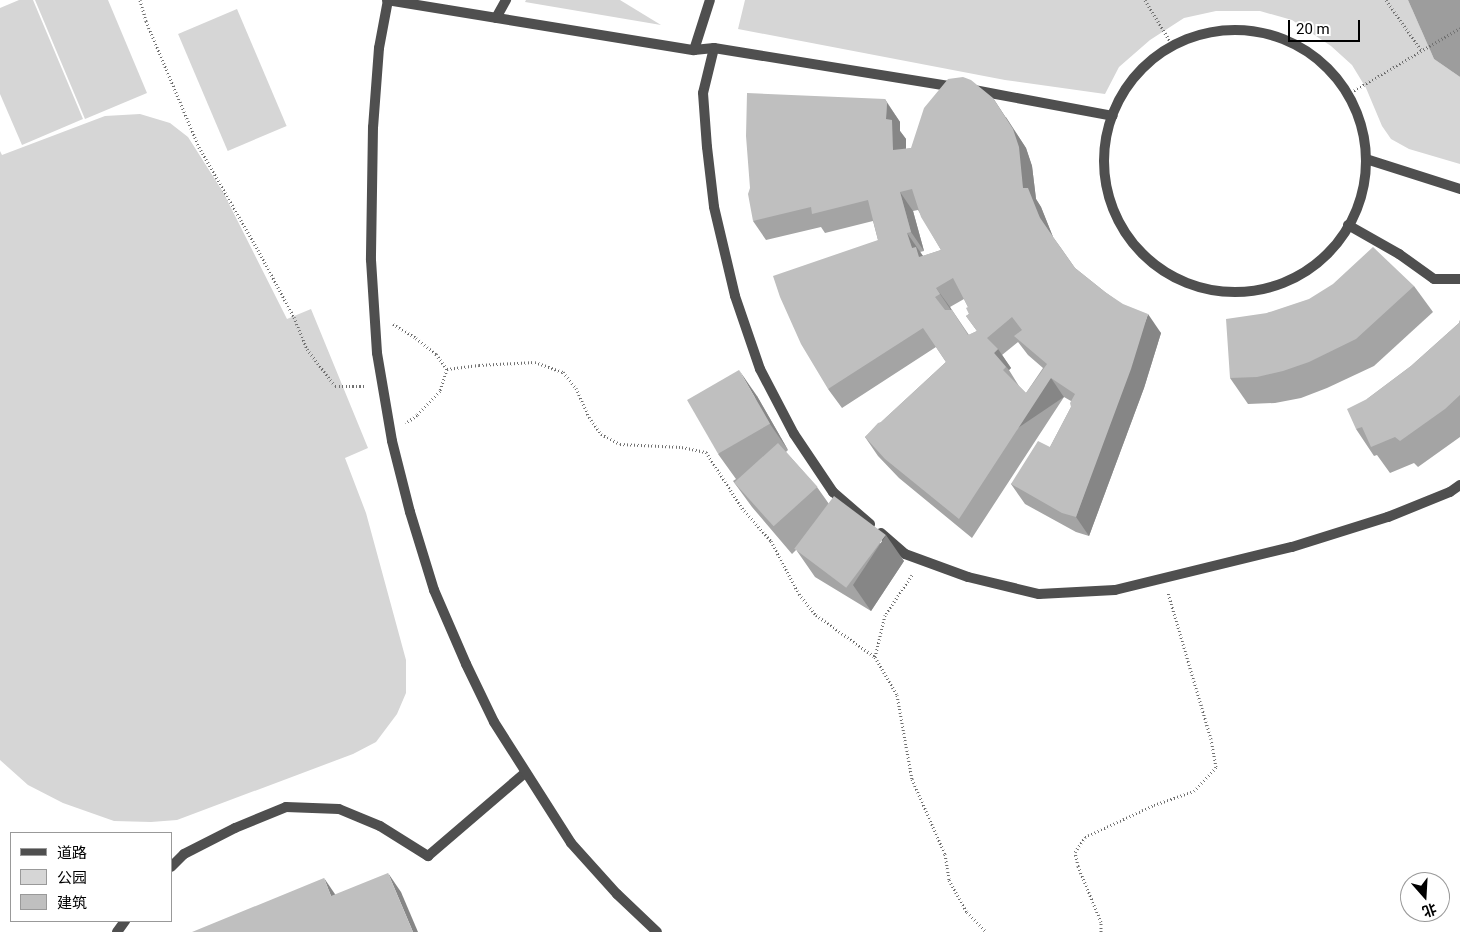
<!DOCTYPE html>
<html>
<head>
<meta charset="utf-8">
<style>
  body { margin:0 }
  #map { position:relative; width:1460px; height:932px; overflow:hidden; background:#fff; font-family:Roboto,"Noto Sans SC",sans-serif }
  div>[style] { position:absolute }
  .green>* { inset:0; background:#d6d6d6; transform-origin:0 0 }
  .water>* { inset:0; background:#9d9d9d }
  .path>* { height:3px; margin-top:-1.5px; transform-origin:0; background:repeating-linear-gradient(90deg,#717171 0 1px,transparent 0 3.5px) }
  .lane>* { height:10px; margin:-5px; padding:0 5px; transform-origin:5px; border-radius:5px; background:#4f4f4f }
  .lane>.ring { margin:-5px; padding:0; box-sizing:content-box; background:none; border:10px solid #4f4f4f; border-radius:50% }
  .street>* { height:10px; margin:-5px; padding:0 5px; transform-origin:5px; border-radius:5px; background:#4f4f4f }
  .wall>* { inset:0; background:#a4a4a4 }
  .shaded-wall>* { inset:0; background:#868686; transform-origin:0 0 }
  .building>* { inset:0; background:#bfbfbf; transform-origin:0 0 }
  span { translate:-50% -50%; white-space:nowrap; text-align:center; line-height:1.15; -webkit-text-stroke:5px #fff; paint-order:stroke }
  .legend { position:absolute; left:10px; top:832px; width:162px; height:90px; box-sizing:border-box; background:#fff; border:1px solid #999; margin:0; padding:6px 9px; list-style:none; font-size:15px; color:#000 }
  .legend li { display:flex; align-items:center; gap:10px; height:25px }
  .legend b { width:25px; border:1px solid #999 }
  .north { position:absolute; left:1400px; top:872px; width:50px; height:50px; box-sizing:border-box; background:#fff; border:1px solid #999; border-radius:50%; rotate:161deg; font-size:14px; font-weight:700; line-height:20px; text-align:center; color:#000 }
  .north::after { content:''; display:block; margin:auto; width:18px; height:22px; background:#000; clip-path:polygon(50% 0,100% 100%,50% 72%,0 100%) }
  .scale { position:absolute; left:1288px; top:20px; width:72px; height:22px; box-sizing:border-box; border:2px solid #000; border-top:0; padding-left:6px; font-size:15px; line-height:18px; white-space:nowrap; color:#000; -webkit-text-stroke:4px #fff; paint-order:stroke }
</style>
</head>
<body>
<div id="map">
  <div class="green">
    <div style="clip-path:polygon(19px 0,33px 0,83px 119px,22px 145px,0 94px,0 8px)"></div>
    <div style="clip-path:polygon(35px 0,108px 0,147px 93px,85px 119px)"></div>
    <div style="clip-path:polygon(526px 0,620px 0,661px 25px,525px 2px)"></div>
    <div style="clip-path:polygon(745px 0,1408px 0,1434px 59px,1460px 77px,1460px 164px,1409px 149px,1391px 139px,1382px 126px,1366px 88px,1352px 65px,1331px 46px,1292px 20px,1260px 11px,1216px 11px,1184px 18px,1150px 40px,1119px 67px,1105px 94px,1005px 80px,738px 29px)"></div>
    <div style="left:237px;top:9px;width:127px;height:64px;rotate:67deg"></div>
    <div style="clip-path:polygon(140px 114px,170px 123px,188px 137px,223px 192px,287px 319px,311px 309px,368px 448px,345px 458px,366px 513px,406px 660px,406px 693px,397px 714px,376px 742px,353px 754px,177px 820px,151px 822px,114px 821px,63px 803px,28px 785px,0 760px,0 151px,2px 155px,105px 116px)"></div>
  </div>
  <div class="water">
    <div style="clip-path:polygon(1408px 0,1460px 0,1460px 77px,1434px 59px)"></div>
  </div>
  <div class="path">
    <div style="left:140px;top:0;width:22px;rotate:74deg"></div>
    <div style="left:146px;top:21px;width:137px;rotate:67.2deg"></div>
    <div style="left:199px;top:147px;width:119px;rotate:60.2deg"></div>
    <div style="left:258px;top:250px;width:76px;rotate:61.8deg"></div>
    <div style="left:294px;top:317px;width:35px;rotate:68deg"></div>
    <div style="left:307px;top:349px;width:46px;rotate:52.9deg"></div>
    <div style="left:335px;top:386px;width:30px"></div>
    <div style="left:1145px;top:0;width:54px;rotate:58.7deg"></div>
    <div style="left:1386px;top:0;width:61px;rotate:55deg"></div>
    <div style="left:1348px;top:94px;width:130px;rotate:-30.5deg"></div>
    <div style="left:393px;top:324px;width:27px;rotate:31deg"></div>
    <div style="left:416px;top:338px;width:26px;rotate:39deg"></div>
    <div style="left:436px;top:354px;width:19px;rotate:54deg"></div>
    <div style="left:447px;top:369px;width:23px;rotate:108deg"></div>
    <div style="left:440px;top:391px;width:33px;rotate:134deg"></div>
    <div style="left:417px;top:415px;width:14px;rotate:144deg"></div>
    <div style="left:447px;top:369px;width:32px;rotate:-7deg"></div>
    <div style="left:479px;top:365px;width:56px;rotate:-3.1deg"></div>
    <div style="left:535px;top:362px;width:30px;rotate:20deg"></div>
    <div style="left:563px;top:372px;width:21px;rotate:51deg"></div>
    <div style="left:576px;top:388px;width:32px;rotate:66deg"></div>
    <div style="left:589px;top:417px;width:21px;rotate:55deg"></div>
    <div style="left:601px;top:434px;width:21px;rotate:28deg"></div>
    <div style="left:620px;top:444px;width:62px;rotate:2.8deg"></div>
    <div style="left:682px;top:447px;width:25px;rotate:12deg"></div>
    <div style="left:706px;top:452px;width:67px;rotate:57.3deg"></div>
    <div style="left:742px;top:508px;width:44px;rotate:48.7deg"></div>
    <div style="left:771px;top:541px;width:60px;rotate:62.2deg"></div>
    <div style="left:799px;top:594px;width:27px;rotate:51deg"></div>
    <div style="left:816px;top:615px;width:72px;rotate:35.4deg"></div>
    <div style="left:912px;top:575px;width:48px;rotate:124deg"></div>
    <div style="left:885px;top:615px;width:43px;rotate:103.4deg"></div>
    <div style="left:875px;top:657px;width:44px;rotate:59.9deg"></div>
    <div style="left:897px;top:695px;width:85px;rotate:79.9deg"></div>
    <div style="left:912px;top:779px;width:82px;rotate:66.3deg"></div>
    <div style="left:945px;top:854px;width:26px;rotate:81deg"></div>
    <div style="left:949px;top:880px;width:37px;rotate:61deg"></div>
    <div style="left:967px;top:912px;width:28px;rotate:46deg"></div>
    <div style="left:1101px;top:932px;width:10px;rotate:-90deg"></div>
    <div style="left:1101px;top:922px;width:61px;rotate:-112.3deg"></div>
    <div style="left:1078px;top:866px;width:14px;rotate:-102deg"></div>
    <div style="left:1075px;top:852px;width:18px;rotate:-56deg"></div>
    <div style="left:1085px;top:837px;width:76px;rotate:-24.9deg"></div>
    <div style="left:1154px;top:805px;width:42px;rotate:-19.3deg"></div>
    <div style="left:1194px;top:791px;width:33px;rotate:-47deg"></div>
    <div style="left:1216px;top:767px;width:28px;rotate:-100deg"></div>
    <div style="left:1211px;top:739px;width:152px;rotate:-106.4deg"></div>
  </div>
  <div class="lane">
    <div style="left:496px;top:18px;width:21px;rotate:-61deg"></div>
    <div class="ring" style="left:1104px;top:30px;width:252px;height:252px"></div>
    <div style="left:714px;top:48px;width:46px;rotate:103.7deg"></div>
    <div style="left:703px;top:93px;width:54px;rotate:85.8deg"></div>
    <div style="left:707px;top:147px;width:60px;rotate:83.3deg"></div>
    <div style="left:714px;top:207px;width:91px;rotate:76.7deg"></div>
    <div style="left:735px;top:296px;width:77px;rotate:71.1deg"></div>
    <div style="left:760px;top:369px;width:73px;rotate:62.4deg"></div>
    <div style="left:794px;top:434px;width:70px;rotate:56.1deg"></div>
    <div style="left:833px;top:492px;width:49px;rotate:40.9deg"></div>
    <div style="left:694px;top:50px;width:20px;rotate:-6deg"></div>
    <div style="left:714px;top:48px;width:244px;rotate:9.2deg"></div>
    <div style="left:974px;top:90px;width:141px;rotate:10.6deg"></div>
    <div style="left:1366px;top:159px;width:99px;rotate:17.7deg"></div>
    <div style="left:1348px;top:225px;width:59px;rotate:29.6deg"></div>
    <div style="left:1399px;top:254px;width:43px;rotate:35.5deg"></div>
    <div style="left:1434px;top:279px;width:26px"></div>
    <div style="left:881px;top:533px;width:32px;rotate:41deg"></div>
    <div style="left:905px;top:554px;width:67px;rotate:20.1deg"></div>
    <div style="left:968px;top:577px;width:73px;rotate:13.5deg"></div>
    <div style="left:1039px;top:594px;width:76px;rotate:-3deg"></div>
    <div style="left:1115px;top:590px;width:182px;rotate:-13.7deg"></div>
    <div style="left:1292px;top:547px;width:101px;rotate:-17.4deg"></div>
    <div style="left:1388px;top:517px;width:67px;rotate:-22deg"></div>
    <div style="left:1450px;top:492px;width:12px;rotate:-35deg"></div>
    <div style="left:171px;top:867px;width:18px;rotate:-45deg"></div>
    <div style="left:184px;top:854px;width:57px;rotate:-27deg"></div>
    <div style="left:235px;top:828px;width:55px;rotate:-22.4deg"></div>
    <div style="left:286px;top:807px;width:53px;rotate:2.2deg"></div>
    <div style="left:339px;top:809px;width:44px;rotate:22.5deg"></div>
    <div style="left:380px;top:826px;width:57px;rotate:32deg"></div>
    <div style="left:428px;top:856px;width:128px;rotate:-40.6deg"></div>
    <div style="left:117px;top:932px;width:14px;rotate:-54deg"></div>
  </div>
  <div class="street">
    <div style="left:387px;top:0;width:311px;rotate:9.3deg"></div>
    <div style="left:694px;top:50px;width:52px;rotate:-72.3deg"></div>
    <div style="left:388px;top:0;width:49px;rotate:100.6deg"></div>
    <div style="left:379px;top:48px;width:79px;rotate:94.3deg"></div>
    <div style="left:373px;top:127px;width:133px;rotate:90.9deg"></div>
    <div style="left:371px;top:260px;width:93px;rotate:86.3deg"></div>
    <div style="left:377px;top:353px;width:89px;rotate:80.3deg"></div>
    <div style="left:392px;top:441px;width:73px;rotate:75.8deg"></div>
    <div style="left:410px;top:512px;width:82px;rotate:72.9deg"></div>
    <div style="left:434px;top:590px;width:81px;rotate:66.6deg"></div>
    <div style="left:466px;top:664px;width:64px;rotate:64.2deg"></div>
    <div style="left:494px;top:722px;width:143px;rotate:57.5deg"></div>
    <div style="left:571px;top:843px;width:69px;rotate:48deg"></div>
    <div style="left:617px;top:894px;width:55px;rotate:43.5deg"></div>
  </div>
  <div class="wall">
    <div style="clip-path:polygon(evenodd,885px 99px,900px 122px,900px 131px,906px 139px,906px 149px,911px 148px,1006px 117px,1026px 148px,1032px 166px,1036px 199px,1041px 207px,1053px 237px,1061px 248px,1075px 268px,1105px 292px,1161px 333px,1144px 388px,1089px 536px,1076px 532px,1025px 504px,1011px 484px,1050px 447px,1071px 407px,1071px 401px,1064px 397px,972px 538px,899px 478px,878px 456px,865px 437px,946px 362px,936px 347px,842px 408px,828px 389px,878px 240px,873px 221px,825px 233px,821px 227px,766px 240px,753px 221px,885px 99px,918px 210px,941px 250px,923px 256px,920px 252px,924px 251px,913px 211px,918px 210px,885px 99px,964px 299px,968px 307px,969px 314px,966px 316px,977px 331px,969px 335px,950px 307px,964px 299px,885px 99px,1018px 342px,1028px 355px,1043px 368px,1026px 393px,1019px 386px,1009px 370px,1011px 368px,1002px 355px,1018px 342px)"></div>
    <div style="clip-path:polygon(1414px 286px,1433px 312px,1374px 366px,1327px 388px,1301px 398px,1275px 403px,1248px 404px,1230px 378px,1267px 313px)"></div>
    <div style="clip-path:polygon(1460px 320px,1460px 437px,1418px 467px,1414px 463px,1390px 473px,1377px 455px,1374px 456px,1356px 429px,1367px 399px,1411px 366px,1459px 323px)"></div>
    <div style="clip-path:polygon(757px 396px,788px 450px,786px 452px,817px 487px,829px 504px,904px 561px,871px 611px,815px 577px,797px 551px,799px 547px,792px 554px,752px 507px,733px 481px,736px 479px,718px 454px)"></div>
  </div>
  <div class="shaded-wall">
    <div style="clip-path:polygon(993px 98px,1026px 148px,1032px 166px,1036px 199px,1041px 207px,1053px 237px,1040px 218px,1023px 188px)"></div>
    <div style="clip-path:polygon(887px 103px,900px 122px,900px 131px,906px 139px,906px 169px,893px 150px,886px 119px)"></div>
    <div style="clip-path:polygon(900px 192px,913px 211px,924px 251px,911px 232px)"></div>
    <div style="clip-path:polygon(907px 233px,930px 266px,933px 276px,912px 248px)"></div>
    <div style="clip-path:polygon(936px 288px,950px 307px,953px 313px,940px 294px)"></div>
    <div style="clip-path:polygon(1148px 314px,1161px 333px,1144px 388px,1089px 536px,1076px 517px)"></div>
    <div style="clip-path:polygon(998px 349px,1011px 368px,1009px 370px,994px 353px)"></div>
    <div style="clip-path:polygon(739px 370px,757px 396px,788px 450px,770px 424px)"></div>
    <div style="left:1051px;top:378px;width:23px;height:168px;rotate:56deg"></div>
    <div style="clip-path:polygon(886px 535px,904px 561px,871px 611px,853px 585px)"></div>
    <div style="clip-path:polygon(388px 873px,401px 892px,418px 932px,413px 932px)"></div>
    <div style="clip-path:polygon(324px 878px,337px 897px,331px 896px)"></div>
  </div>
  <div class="building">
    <div style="clip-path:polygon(evenodd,963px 77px,971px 80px,993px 98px,1013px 129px,1019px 147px,1023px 188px,1028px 188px,1040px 218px,1058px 244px,1075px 268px,1105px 292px,1123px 304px,1148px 314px,1131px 369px,1076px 517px,1062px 513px,1011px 484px,1038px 441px,1050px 447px,1071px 407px,1070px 403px,1075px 394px,1051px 378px,959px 519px,885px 459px,865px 437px,878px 423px,881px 422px,946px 362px,923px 328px,828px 389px,801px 344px,780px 297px,773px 276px,878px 240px,868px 200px,812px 214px,811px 207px,753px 221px,748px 194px,750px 188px,746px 136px,747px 93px,885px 99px,887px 103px,886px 119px,892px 120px,893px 150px,911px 148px,924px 108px,948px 79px,963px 77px,912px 189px,921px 217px,941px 250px,919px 257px,916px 247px,912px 248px,907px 233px,911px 232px,900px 192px,912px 189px,963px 77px,953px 278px,968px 307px,966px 308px,969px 314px,966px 316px,977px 331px,968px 335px,952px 310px,945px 310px,935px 297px,940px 294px,936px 288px,953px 278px,963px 77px,1012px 317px,1022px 330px,1014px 336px,1047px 364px,1026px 393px,1003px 370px,1006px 367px,994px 353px,998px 349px,987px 338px,1012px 317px)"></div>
    <div style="clip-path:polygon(1373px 247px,1414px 286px,1356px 339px,1309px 362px,1283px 371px,1257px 377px,1230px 378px,1226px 319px,1267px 313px,1309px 299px,1333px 284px)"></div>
    <div style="clip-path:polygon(1460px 320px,1460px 395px,1445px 409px,1400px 441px,1395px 437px,1371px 447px,1362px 427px,1356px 429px,1347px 409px,1367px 399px,1411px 366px,1459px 323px)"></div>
    <div style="left:739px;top:370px;width:62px;height:60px;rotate:60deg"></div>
    <div style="left:778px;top:443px;width:59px;height:59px;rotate:48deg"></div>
    <div style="left:834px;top:496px;width:65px;height:66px;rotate:37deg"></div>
    <div style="clip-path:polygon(388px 873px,413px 932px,192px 932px,324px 878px,331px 896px)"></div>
  </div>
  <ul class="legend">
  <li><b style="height:6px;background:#4f4f4f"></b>道路</li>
  <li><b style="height:14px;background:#d6d6d6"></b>公园</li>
  <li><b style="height:14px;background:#bfbfbf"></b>建筑</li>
  </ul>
  <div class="north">北</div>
  <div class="scale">20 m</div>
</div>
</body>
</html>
